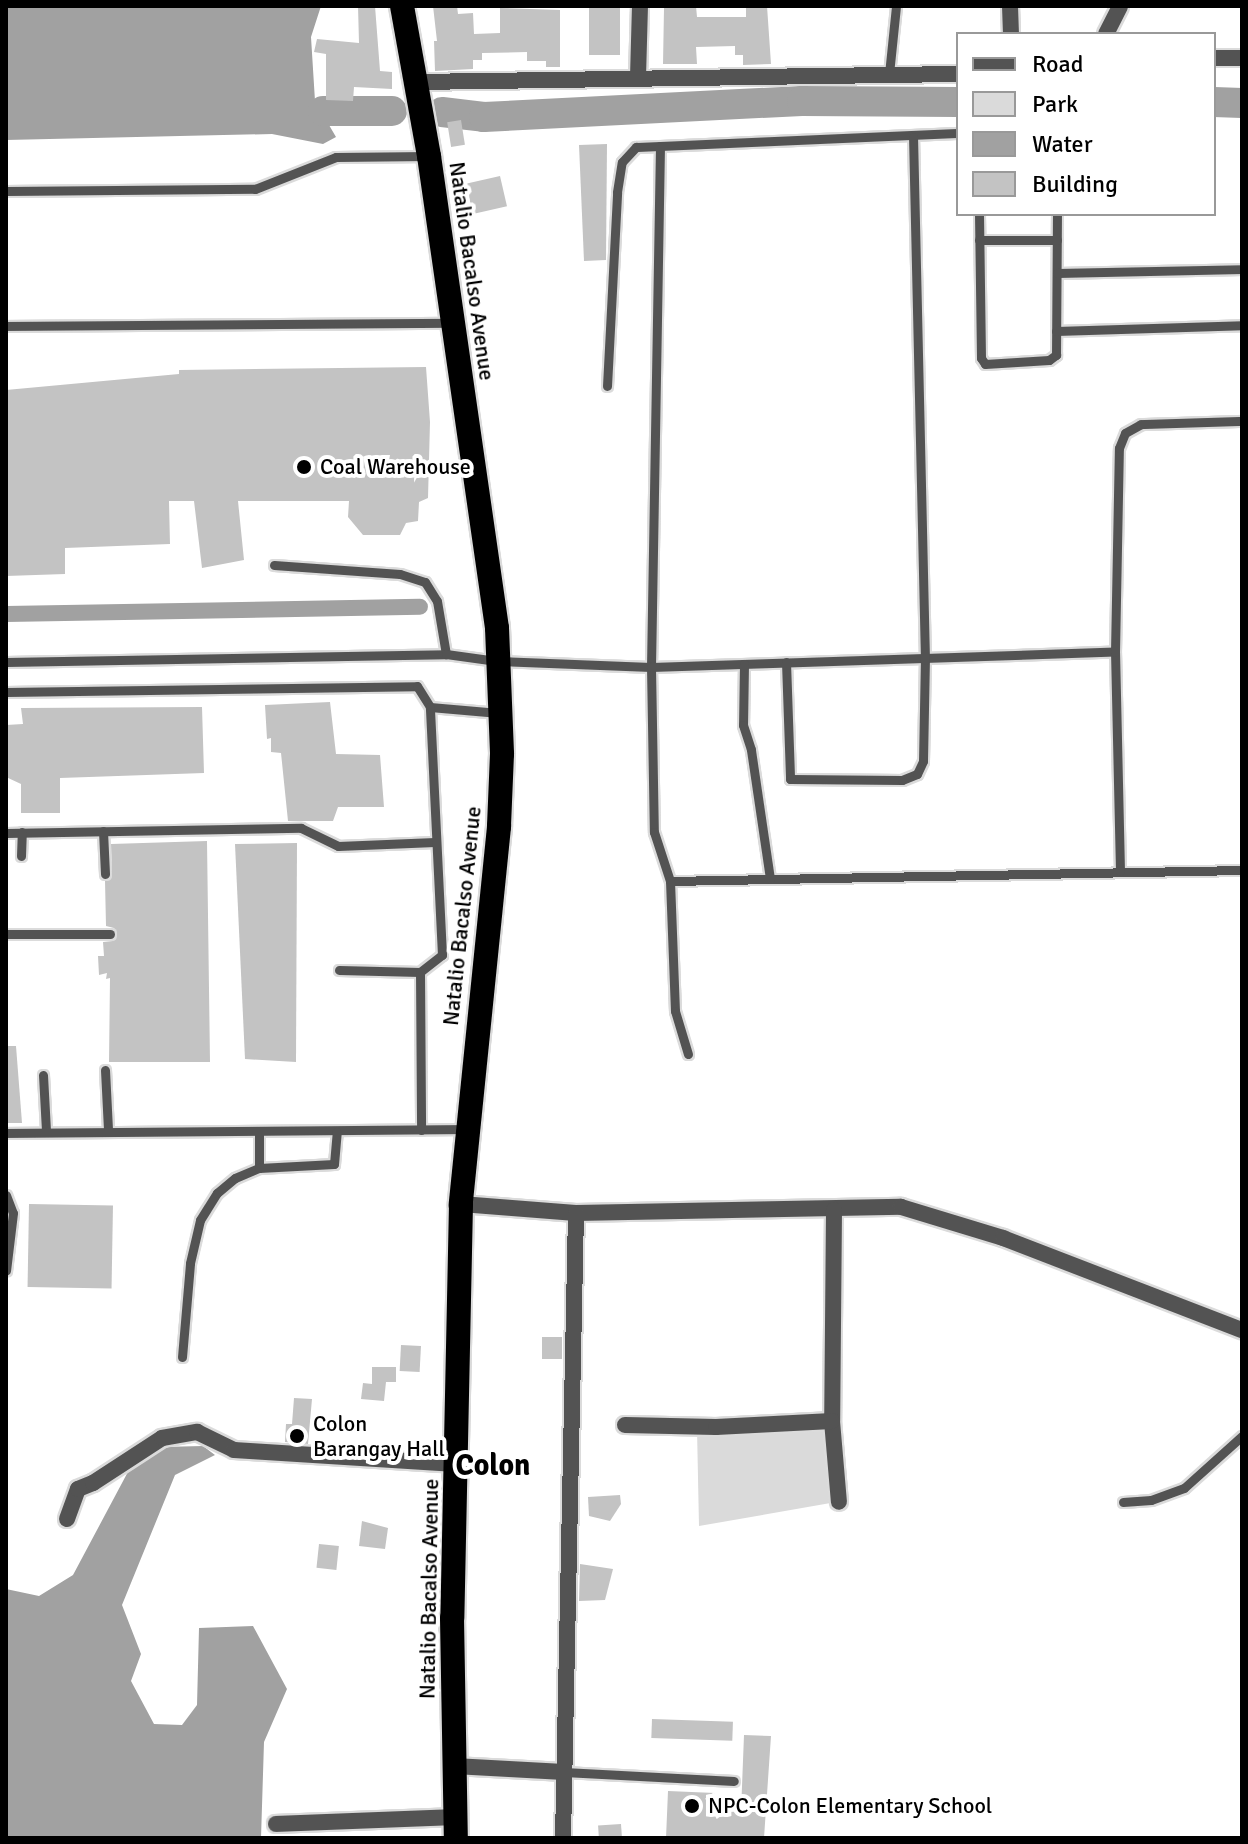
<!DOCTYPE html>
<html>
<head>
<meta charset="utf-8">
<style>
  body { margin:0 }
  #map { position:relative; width:1248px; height:1844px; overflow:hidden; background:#fff; font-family:Signika,sans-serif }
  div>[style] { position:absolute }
  .green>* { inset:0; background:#dadada }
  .water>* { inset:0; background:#a1a1a1 }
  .canal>* { height:16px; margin:-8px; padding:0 8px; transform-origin:8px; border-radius:8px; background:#a1a1a1 }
  .river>* { height:30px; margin:-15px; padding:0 15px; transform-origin:15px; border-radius:15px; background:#a1a1a1 }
  .building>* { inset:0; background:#c3c3c3; transform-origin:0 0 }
  .roads { filter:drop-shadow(2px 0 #dbdbdb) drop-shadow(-2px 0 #dbdbdb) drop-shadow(0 2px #dbdbdb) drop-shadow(0 -2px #dbdbdb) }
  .lane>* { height:9px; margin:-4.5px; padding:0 4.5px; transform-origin:4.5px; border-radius:4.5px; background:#535353 }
  .street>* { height:16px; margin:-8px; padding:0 8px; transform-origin:8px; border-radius:8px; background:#535353 }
  .highway>* { height:24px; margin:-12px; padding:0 12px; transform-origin:12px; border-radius:12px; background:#000 }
  .dots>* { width:22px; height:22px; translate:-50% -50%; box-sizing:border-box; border:4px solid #fff; border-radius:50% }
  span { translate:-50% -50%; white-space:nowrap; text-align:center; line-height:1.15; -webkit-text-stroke:8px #fff; paint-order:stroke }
  .street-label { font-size:22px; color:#000 }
  .poi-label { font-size:22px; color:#000 }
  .left { translate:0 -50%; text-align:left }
  .district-label { font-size:30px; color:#000; font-weight:700 }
  .frame { position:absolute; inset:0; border:8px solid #000; pointer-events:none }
  .legend { position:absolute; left:956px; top:32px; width:260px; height:184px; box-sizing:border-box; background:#fff; border:2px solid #999; margin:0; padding:10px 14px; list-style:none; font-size:24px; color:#000 }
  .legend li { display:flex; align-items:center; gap:16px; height:40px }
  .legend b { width:40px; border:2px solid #999 }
</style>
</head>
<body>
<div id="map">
  <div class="green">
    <div style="clip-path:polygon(697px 1429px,842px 1431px,842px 1501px,699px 1526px)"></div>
  </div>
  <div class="water">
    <div style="clip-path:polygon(6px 6px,321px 6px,311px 37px,315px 101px,336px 137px,323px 144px,272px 134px,6px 140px)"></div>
    <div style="clip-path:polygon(203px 1446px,215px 1455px,175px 1475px,122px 1605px,141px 1654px,131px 1681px,154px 1724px,182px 1725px,197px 1705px,199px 1628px,253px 1626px,287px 1689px,264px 1742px,261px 1838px,6px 1838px,6px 1589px,39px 1596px,73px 1575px,130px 1468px,161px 1447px)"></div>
  </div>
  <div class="canal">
    <div style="left:6px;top:614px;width:414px;rotate:-1deg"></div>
  </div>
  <div class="river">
    <div style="left:1214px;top:102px;width:28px;rotate:2deg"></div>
    <div style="left:323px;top:111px;width:69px"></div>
    <div style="left:442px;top:112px;width:42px;rotate:6.8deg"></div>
    <div style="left:484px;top:117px;width:318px;rotate:-2.9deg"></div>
    <div style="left:802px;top:101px;width:156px;rotate:0.4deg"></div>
  </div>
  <div class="building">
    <div style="clip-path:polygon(358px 6px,375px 6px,380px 71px,392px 72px,392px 89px,354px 87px,353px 101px,326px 100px,326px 54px,314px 52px,317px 39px,359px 43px)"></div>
    <div style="clip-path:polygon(433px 6px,457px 6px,458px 14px,473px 13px,474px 34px,500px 33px,500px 8px,560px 10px,560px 67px,546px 67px,546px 61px,527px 61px,527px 52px,482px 53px,482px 60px,473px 60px,473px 69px,435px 71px,434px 41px,437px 41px)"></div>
    <div style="left:589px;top:6px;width:31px;height:49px"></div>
    <div style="clip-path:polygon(696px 6px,697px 17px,746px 17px,746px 6px,767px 6px,771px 64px,743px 65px,743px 55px,735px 55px,735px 46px,696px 47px,697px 64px,663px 64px,664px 8px)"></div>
    <div style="left:461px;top:120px;width:25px;height:14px;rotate:81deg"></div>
    <div style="clip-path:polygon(607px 144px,606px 260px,584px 261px,579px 145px)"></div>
    <div style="left:500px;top:176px;width:31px;height:35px;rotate:77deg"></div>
    <div style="clip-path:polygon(426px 367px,430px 422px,428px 498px,419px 502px,418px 521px,406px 523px,400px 535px,363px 535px,348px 517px,349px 501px,238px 501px,244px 560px,202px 568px,194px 501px,169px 501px,170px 544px,65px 548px,65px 574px,6px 576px,6px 390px,179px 374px,179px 370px)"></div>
    <div style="clip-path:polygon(330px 702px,336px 754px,380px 755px,384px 807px,338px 807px,333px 821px,288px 821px,281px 753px,271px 752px,271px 738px,267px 739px,265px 705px)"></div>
    <div style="clip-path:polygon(202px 707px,204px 773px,60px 778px,60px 813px,21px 813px,21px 784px,6px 777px,6px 725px,23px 724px,21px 708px)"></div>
    <div style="clip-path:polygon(207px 841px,210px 1062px,109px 1062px,110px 978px,106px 979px,107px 973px,99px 975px,98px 956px,104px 956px,103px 942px,113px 941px,117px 935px,114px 928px,106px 926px,105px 881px,112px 874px,111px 844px)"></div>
    <div style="clip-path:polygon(297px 843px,296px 1062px,245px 1059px,235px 844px)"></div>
    <div style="clip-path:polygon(6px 1046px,16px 1046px,22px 1123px,6px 1123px)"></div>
    <div style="left:29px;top:1204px;width:84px;height:83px;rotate:1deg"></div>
    <div style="left:542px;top:1337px;width:20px;height:22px"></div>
    <div style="left:401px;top:1345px;width:20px;height:26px;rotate:3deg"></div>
    <div style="clip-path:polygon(372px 1367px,396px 1367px,396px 1382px,386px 1382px,384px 1401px,361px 1399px,363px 1383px,372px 1384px)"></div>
    <div style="clip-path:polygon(294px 1398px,312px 1399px,308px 1444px,285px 1442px,286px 1424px,292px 1424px)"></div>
    <div style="clip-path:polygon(620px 1495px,621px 1504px,610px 1521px,589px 1516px,588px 1497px)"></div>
    <div style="clip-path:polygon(362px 1521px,388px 1528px,385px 1549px,359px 1546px)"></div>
    <div style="left:319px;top:1544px;width:20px;height:24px;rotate:6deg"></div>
    <div style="clip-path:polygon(580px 1564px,613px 1569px,605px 1600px,579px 1601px)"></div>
    <div style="left:652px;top:1719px;width:81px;height:19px;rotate:2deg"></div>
    <div style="clip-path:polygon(744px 1735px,771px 1736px,764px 1838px,666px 1838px,668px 1791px,715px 1793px,714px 1811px,741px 1812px)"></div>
    <div style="left:621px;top:1824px;width:14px;height:23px;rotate:86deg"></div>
  </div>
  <div class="roads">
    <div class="lane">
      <div style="left:889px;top:74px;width:68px;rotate:-84.1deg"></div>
      <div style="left:660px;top:146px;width:521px;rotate:90.99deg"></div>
      <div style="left:651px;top:667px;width:165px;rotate:89deg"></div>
      <div style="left:654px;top:832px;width:52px;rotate:71.9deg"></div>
      <div style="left:670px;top:881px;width:572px;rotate:-1.1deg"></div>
      <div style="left:6px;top:191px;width:249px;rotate:-0.5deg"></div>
      <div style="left:255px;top:189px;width:87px;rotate:-21.6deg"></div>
      <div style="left:336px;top:157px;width:93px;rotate:-0.6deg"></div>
      <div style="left:979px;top:214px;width:144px;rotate:89.2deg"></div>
      <div style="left:981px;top:358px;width:7px;rotate:56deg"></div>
      <div style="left:985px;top:364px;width:64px;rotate:-3.6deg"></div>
      <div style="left:1049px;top:360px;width:9px;rotate:-36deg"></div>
      <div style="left:1056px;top:355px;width:141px;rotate:-89.6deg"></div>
      <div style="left:979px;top:240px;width:78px"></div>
      <div style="left:1057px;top:273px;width:185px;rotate:-1.2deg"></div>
      <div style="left:6px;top:326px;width:444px;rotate:-0.4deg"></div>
      <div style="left:1056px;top:331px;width:186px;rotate:-1.8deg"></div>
      <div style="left:607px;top:386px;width:194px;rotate:-87deg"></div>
      <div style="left:617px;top:192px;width:30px;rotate:-81deg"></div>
      <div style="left:622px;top:162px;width:21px;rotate:-47deg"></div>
      <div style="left:636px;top:147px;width:322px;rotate:-2.5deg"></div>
      <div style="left:274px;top:565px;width:126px;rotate:4.1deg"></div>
      <div style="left:400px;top:574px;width:26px;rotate:18deg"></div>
      <div style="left:425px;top:582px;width:22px;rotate:58deg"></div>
      <div style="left:437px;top:601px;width:54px;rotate:80.4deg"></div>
      <div style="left:6px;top:662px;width:440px;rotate:-1deg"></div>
      <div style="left:446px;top:654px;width:51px;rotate:7.8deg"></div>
      <div style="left:497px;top:661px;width:154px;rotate:2.2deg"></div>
      <div style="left:651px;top:667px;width:464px;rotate:-1.9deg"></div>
      <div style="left:786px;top:662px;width:117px;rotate:88deg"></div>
      <div style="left:790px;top:779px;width:112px;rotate:0.5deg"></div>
      <div style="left:902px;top:780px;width:16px;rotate:-22deg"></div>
      <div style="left:917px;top:774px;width:14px;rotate:-65deg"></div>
      <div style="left:923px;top:761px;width:101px;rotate:-88.9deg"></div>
      <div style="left:925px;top:660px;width:523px;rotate:-91.31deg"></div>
      <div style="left:744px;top:664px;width:61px;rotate:90.9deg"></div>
      <div style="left:743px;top:725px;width:26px;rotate:72deg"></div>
      <div style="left:751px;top:750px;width:130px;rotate:81.6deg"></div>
      <div style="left:6px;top:692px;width:411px;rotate:-0.8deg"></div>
      <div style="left:417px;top:686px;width:25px;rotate:58deg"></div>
      <div style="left:430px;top:707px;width:69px;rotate:5deg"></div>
      <div style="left:103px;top:831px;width:43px;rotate:87.3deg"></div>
      <div style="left:6px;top:833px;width:295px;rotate:-1deg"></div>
      <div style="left:301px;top:828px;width:41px;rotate:25.9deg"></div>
      <div style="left:338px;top:846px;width:97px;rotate:-2.4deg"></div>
      <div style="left:21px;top:856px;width:24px;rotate:-88deg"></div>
      <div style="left:1120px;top:871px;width:219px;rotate:-91.3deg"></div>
      <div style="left:1115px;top:652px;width:204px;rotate:-88.9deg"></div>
      <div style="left:1119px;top:448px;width:16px;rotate:-68deg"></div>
      <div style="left:1125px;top:433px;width:18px;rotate:-29deg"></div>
      <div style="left:1141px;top:424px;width:101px;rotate:-1.7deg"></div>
      <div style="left:670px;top:881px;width:130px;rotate:87.8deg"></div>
      <div style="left:675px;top:1011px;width:45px;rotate:73.2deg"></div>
      <div style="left:6px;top:934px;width:104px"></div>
      <div style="left:339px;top:970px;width:81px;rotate:1.4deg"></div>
      <div style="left:420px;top:972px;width:28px;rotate:-38deg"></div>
      <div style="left:442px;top:955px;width:248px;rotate:-92.8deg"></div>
      <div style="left:420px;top:972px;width:158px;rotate:89.6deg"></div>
      <div style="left:105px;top:1070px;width:60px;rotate:87.1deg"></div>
      <div style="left:43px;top:1075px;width:56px;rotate:86.9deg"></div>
      <div style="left:6px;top:1133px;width:460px;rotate:-0.5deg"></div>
      <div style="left:259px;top:1168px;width:35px;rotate:-90deg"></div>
      <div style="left:6px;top:1195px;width:19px;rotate:69deg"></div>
      <div style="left:13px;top:1213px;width:58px;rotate:96.9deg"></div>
      <div style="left:182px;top:1357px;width:94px;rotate:-85.1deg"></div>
      <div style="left:190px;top:1263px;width:44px;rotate:-76.9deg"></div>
      <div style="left:200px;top:1220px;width:32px;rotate:-58deg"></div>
      <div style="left:217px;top:1193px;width:23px;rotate:-40deg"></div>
      <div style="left:235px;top:1178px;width:26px;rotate:-23deg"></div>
      <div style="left:259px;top:1168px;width:75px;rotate:-3.1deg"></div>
      <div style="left:334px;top:1164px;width:32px;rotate:-85deg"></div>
      <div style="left:1123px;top:1502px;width:28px;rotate:-4deg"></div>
      <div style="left:1151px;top:1500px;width:35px;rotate:-20deg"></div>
      <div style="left:1184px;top:1488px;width:78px;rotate:-41.9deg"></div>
      <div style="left:564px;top:1772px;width:170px;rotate:3deg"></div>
    </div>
    <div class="street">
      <div style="left:1010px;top:6px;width:28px;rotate:88deg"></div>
      <div style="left:1106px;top:34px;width:31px;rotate:-63deg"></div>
      <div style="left:1214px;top:58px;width:28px"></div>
      <div style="left:638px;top:77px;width:71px;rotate:-88.4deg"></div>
      <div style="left:417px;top:82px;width:541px;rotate:-0.85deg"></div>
      <div style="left:461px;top:1204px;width:115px;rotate:4.5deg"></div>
      <div style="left:576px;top:1213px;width:325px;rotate:-1.1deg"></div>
      <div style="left:901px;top:1207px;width:107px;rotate:16.9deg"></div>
      <div style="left:1003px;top:1238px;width:256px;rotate:21.1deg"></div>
      <div style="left:834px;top:1210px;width:211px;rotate:90.5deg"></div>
      <div style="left:832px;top:1421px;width:81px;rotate:85.1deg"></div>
      <div style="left:625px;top:1425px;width:91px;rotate:1.3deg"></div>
      <div style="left:716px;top:1427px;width:116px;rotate:-3deg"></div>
      <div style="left:67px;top:1519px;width:32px;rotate:-70deg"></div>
      <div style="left:78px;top:1489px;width:16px;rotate:-22deg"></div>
      <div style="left:93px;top:1483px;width:82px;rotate:-33.1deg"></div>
      <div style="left:162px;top:1438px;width:36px;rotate:-10deg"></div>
      <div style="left:197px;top:1432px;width:41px;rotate:25.9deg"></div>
      <div style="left:234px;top:1450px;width:222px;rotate:3.6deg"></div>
      <div style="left:454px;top:1766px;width:110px;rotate:3.1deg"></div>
      <div style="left:276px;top:1824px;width:179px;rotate:-2.2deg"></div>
      <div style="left:563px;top:1838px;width:625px;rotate:-88.81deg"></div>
    </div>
    <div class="highway">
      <div style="left:402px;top:6px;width:152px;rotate:79.8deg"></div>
      <div style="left:429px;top:156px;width:477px;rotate:81.8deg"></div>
      <div style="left:497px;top:628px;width:126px;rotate:87.7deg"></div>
      <div style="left:502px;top:754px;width:73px;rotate:92.4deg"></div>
      <div style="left:499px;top:827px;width:379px;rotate:95.8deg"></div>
      <div style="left:461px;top:1204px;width:414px;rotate:91.2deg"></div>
      <div style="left:452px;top:1618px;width:220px;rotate:89deg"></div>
    </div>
  </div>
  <div class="dots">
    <div style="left:304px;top:467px;background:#000"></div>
    <div style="left:297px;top:1436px;background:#000"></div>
    <div style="left:692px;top:1806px;background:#000"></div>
  </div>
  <div class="street-label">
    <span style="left:472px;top:271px;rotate:82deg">Natalio Bacalso Avenue</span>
    <span style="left:462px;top:916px;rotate:-84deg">Natalio Bacalso Avenue</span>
    <span style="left:429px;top:1589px;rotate:-89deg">Natalio Bacalso Avenue</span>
  </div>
  <div class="poi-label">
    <span class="left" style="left:320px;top:467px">Coal Warehouse</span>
    <span class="left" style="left:313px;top:1436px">Colon<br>Barangay Hall</span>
    <span class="left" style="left:708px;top:1806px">NPC-Colon Elementary School</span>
  </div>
  <div class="district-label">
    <span style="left:493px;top:1466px">Colon</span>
  </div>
  <div class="frame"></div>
  <ul class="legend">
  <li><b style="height:10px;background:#535353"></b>Road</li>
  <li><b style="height:22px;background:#dadada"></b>Park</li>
  <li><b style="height:22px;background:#a1a1a1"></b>Water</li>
  <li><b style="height:22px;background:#c3c3c3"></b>Building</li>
  </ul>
</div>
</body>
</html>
